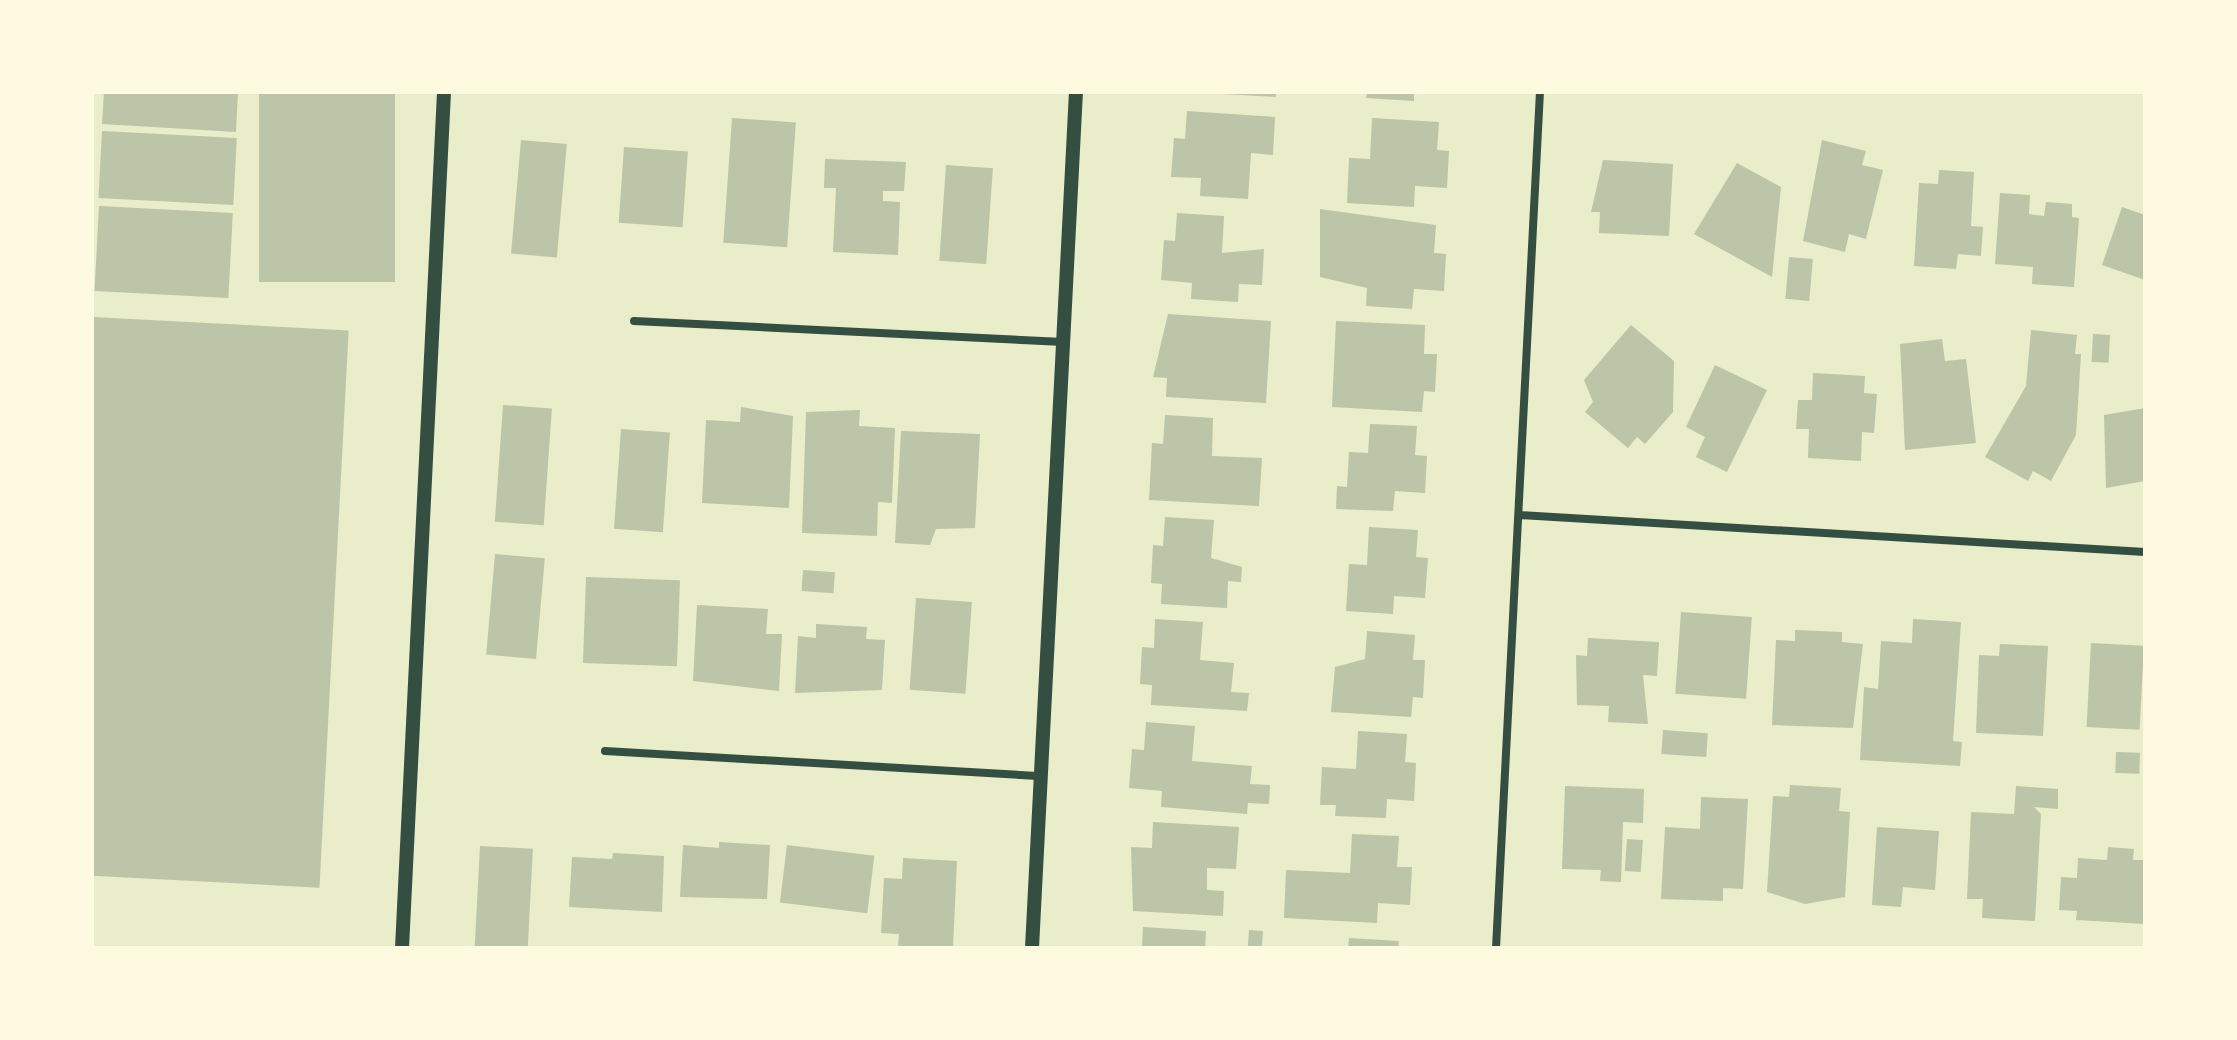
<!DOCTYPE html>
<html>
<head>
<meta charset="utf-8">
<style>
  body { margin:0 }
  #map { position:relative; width:2237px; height:1040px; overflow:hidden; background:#e9edc9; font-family:Arial,sans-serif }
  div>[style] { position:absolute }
  .building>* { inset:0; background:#bcc5a7; transform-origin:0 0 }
  .minor>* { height:8px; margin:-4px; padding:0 4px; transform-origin:4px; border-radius:4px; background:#344e41 }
  .tertiary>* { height:14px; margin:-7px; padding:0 7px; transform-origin:7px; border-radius:7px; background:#344e41 }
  span { translate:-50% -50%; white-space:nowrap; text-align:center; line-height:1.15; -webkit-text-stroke:8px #fefae0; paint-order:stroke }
  .frame { position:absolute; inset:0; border:94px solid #fefae0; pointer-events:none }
</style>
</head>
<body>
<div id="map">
  <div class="building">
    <div style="clip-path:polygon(104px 92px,238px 92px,236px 132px,102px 124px)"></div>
    <div style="left:259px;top:92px;width:136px;height:190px"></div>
    <div style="clip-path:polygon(1223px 92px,1276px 92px,1276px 97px,1223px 94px)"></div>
    <div style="clip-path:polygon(1367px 92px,1414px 92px,1414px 101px,1366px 98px)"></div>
    <div style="clip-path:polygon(1187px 111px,1275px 117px,1273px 155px,1251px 153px,1248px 199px,1200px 196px,1201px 178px,1171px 177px,1174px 138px,1185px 139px)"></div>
    <div style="left:732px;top:118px;width:64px;height:125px;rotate:4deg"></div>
    <div style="clip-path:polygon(1372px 118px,1439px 122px,1437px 150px,1449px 151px,1447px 188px,1415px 186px,1414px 207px,1347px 203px,1349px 158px,1370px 159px)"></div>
    <div style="left:102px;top:131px;width:135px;height:67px;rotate:3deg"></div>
    <div style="left:521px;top:140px;width:46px;height:114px;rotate:5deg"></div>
    <div style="clip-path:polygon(1822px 140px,1866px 151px,1862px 165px,1883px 170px,1866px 239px,1849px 234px,1845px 252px,1803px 241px)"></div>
    <div style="left:624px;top:147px;width:64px;height:76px;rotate:4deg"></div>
    <div style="clip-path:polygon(825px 159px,906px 162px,904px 191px,883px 191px,883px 201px,900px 202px,898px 255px,833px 252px,836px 188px,824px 188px)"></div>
    <div style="clip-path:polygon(1603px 160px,1673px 164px,1669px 236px,1599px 233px,1600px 212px,1591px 212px)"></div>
    <div style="clip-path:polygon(1737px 163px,1781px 187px,1772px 277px,1694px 234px)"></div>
    <div style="left:946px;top:165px;width:47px;height:96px;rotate:4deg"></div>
    <div style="clip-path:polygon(1939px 170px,1974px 172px,1971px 226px,1983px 227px,1981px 256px,1958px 254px,1956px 269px,1914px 266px,1919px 183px,1938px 184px)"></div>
    <div style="clip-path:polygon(2000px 193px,2030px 195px,2029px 214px,2044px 216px,2046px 202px,2072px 204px,2072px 217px,2079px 218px,2074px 287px,2032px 284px,2033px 267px,1995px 264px)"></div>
    <div style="left:99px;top:206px;width:134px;height:85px;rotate:3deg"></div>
    <div style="clip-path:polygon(2122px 207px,2145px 215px,2145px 280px,2102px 265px)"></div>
    <div style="clip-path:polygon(1320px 209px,1436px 225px,1434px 253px,1446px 254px,1444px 291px,1414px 289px,1412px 309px,1366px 306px,1367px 288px,1320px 277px)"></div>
    <div style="clip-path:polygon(1177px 213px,1224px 216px,1222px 253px,1264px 249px,1262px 285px,1239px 284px,1238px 302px,1191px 299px,1192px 283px,1161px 280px,1164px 240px,1175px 241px)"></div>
    <div style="left:1789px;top:257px;width:24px;height:42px;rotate:5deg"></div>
    <div style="clip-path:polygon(1168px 314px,1271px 321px,1266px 403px,1166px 397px,1167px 378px,1153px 377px)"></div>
    <div style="left:92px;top:317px;width:257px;height:558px;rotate:3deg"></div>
    <div style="clip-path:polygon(1336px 321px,1425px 325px,1424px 354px,1437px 354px,1435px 392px,1424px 391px,1422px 412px,1332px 407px)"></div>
    <div style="clip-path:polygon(1631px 325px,1674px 361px,1673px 412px,1645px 444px,1637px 437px,1628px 448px,1585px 412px,1593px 402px,1584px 380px)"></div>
    <div style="clip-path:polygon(2031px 330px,2077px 335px,2075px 354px,2081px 354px,2076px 435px,2051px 481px,2033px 471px,2028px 481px,1985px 457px,2026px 386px)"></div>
    <div style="left:2093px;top:334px;width:17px;height:28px;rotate:3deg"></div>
    <div style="clip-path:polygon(1942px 339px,1945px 361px,1966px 359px,1976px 443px,1905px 450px,1900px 344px)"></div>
    <div style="clip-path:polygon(1715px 365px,1767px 390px,1727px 472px,1696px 457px,1705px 437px,1686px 427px)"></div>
    <div style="clip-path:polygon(1813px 373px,1865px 376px,1864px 393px,1877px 394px,1874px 433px,1862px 432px,1861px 461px,1808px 458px,1809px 429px,1796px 429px,1798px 400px,1812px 400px)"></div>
    <div style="left:503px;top:405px;width:49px;height:117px;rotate:4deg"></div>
    <div style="clip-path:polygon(741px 407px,793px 416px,789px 508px,702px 503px,706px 420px,740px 422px)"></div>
    <div style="clip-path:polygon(2145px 408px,2145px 481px,2106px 488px,2104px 415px)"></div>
    <div style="clip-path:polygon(860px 410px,859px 426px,895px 428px,892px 503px,878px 502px,877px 536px,802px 533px,806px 412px)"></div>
    <div style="clip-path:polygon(1165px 415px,1213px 418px,1212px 456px,1262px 458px,1259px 506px,1149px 500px,1152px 443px,1163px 444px)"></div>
    <div style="clip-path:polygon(1370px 424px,1417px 426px,1415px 455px,1427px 456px,1425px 493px,1395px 491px,1393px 511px,1336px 509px,1337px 486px,1347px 487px,1349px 452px,1368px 453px)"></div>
    <div style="left:621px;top:429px;width:49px;height:100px;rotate:4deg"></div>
    <div style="clip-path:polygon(901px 431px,980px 434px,975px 528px,936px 529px,930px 545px,895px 543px)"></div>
    <div style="clip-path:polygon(1165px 517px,1214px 520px,1211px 558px,1242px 567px,1241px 582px,1228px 581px,1227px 608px,1161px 604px,1162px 584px,1151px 583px,1153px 545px,1163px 546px)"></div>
    <div style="clip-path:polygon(1369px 527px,1418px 530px,1416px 557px,1428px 558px,1425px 598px,1394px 596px,1393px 614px,1346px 611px,1349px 564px,1367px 565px)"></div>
    <div style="left:495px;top:554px;width:50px;height:101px;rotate:5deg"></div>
    <div style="left:803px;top:570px;width:32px;height:21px;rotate:4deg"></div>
    <div style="left:586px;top:577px;width:94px;height:86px;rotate:2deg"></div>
    <div style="left:916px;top:598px;width:56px;height:92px;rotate:4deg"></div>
    <div style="clip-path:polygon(697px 605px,768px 609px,766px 634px,782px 634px,779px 691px,693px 681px)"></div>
    <div style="left:1681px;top:612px;width:71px;height:82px;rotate:4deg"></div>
    <div style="clip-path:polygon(1155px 619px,1203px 622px,1200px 660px,1234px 663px,1231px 692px,1249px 693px,1247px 711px,1151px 705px,1152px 685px,1140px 684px,1142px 647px,1154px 648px)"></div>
    <div style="clip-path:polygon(1913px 619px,1961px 622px,1953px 741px,1962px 742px,1960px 766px,1860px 760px,1864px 687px,1878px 689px,1881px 641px,1912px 643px)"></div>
    <div style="clip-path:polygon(816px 624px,867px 627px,866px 639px,885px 640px,882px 690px,795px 693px,798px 636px,816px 638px)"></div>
    <div style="clip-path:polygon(1795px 630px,1842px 632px,1842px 642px,1863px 644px,1853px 728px,1772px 725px,1776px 640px,1795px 641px)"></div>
    <div style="clip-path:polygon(1367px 631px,1415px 635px,1413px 660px,1425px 660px,1423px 698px,1413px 697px,1411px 717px,1331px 712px,1335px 667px,1365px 659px)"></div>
    <div style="clip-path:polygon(1588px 638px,1659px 642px,1657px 676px,1643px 675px,1648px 724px,1608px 722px,1609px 706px,1577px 705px,1576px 655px,1587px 656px)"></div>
    <div style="left:2091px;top:643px;width:53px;height:84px;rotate:3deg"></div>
    <div style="clip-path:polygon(2000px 644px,2048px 646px,2043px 736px,1976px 733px,1979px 655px,1999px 656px)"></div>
    <div style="clip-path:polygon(1146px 722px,1195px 726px,1192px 761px,1252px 766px,1250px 784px,1270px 785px,1269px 804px,1248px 803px,1247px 814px,1161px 807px,1162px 791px,1129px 788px,1132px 749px,1144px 750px)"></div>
    <div style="left:1663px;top:730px;width:45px;height:24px;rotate:4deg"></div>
    <div style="clip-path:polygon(1358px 731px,1407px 734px,1405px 762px,1416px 763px,1414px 801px,1387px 799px,1386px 818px,1335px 816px,1336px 805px,1320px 805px,1322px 767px,1356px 769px)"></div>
    <div style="left:2116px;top:752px;width:24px;height:21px;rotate:2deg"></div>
    <div style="clip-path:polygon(1790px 785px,1841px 788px,1839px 811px,1850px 812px,1845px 897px,1805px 904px,1767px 892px,1773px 796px,1789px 797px)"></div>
    <div style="clip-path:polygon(1565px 786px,1644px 789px,1643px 823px,1623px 822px,1621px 882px,1600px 881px,1601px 870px,1562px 869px)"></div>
    <div style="clip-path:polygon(2016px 786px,2058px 789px,2058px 809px,2034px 807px,2041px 814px,2035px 921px,1982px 918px,1983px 899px,1967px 899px,1971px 812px,2014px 814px)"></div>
    <div style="clip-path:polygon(1701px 797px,1748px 799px,1743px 889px,1723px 888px,1723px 901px,1661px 899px,1665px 827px,1700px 829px)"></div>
    <div style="clip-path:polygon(1153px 822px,1239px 827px,1236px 869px,1207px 868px,1207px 890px,1224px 891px,1223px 916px,1133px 911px,1131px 847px,1152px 848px)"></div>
    <div style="clip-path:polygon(1877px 827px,1939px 831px,1935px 890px,1903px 887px,1901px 907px,1872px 905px)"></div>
    <div style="clip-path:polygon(1352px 834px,1399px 836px,1397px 867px,1412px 867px,1410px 905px,1378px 903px,1377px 923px,1284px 918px,1286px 870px,1350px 873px)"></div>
    <div style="left:1627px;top:839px;width:16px;height:32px;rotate:4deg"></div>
    <div style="clip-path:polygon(719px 842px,770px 845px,767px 899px,680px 897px,683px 845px,719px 848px)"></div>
    <div style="left:787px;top:845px;width:88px;height:58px;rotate:7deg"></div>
    <div style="left:480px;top:846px;width:53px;height:102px;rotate:3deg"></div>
    <div style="clip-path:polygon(2108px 847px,2134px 849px,2133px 860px,2145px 860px,2145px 924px,2076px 920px,2077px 911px,2059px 910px,2061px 877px,2077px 878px,2078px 858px,2107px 860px)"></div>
    <div style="clip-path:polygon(613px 853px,664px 856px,662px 912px,569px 907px,572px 857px,612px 859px)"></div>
    <div style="clip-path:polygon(903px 858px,957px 861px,953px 948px,898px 948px,899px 934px,881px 933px,884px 878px,902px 879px)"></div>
    <div style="clip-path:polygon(1143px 927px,1206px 931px,1205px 948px,1142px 948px)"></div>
    <div style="left:1249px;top:930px;width:14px;height:18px;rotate:4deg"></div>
    <div style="clip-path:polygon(1349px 938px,1399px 941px,1398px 948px,1348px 948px)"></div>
  </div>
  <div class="minor">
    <div style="left:634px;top:321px;width:430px;rotate:2.8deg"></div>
    <div style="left:1519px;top:515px;width:627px;rotate:3.38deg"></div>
    <div style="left:605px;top:751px;width:437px;rotate:3.3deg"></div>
    <div style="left:1496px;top:948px;width:857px;rotate:-87.06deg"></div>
  </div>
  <div class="tertiary">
    <div style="left:402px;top:948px;width:857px;rotate:-87.19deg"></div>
    <div style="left:1032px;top:948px;width:857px;rotate:-87.06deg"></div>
  </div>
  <div class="frame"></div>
</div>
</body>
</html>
